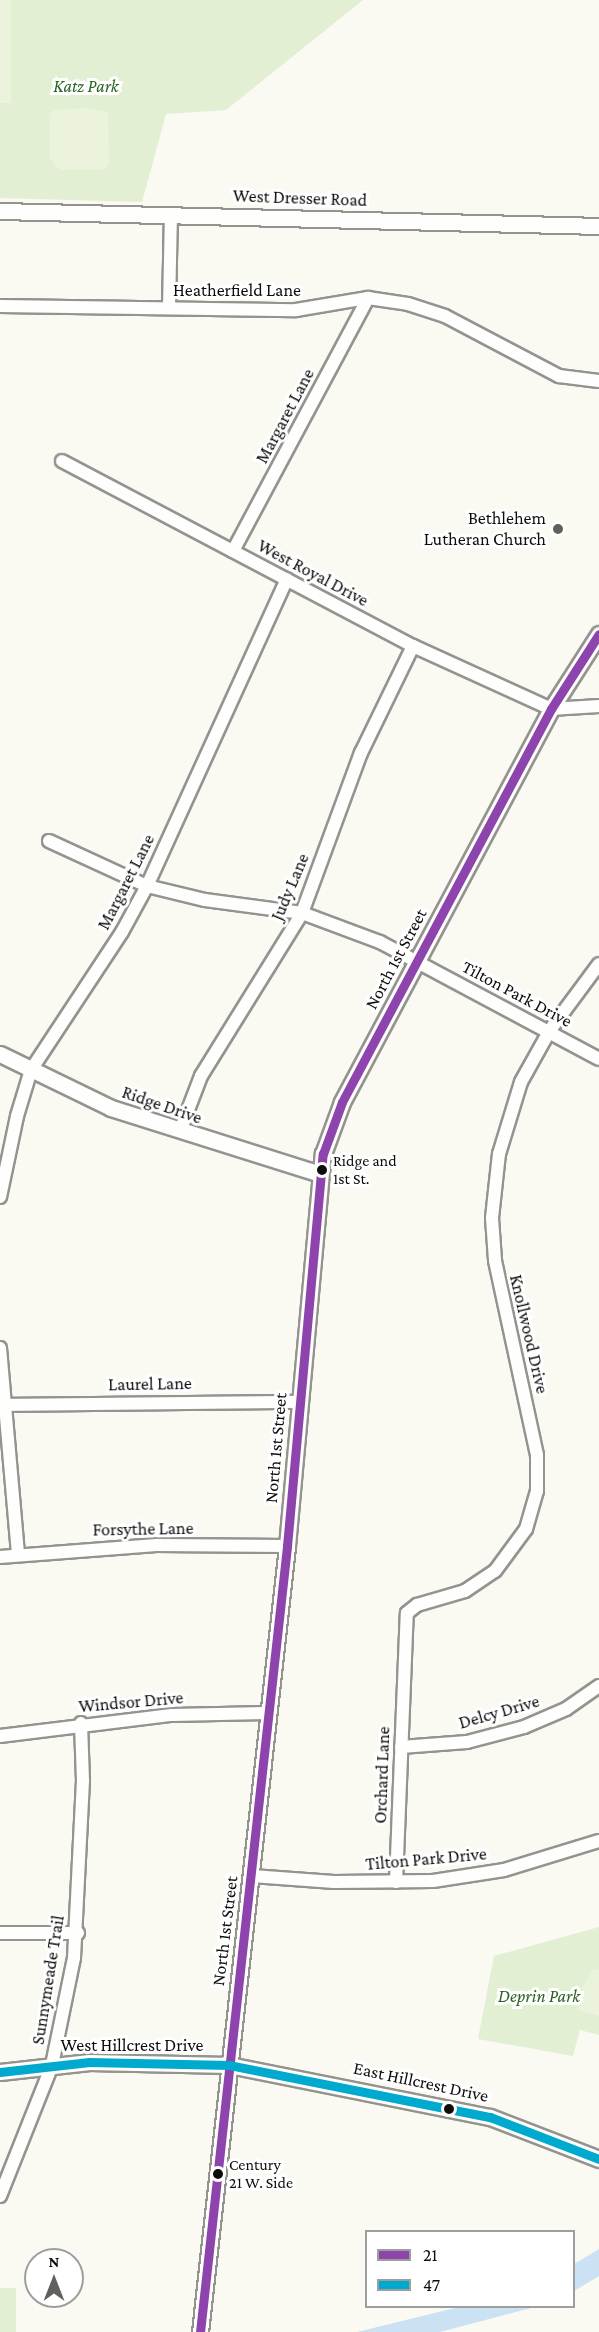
<!DOCTYPE html>
<html>
<head>
<meta charset="utf-8">
<style>
  body { margin:0 }
  #map { position:relative; width:599px; height:2332px; overflow:hidden; background:#faf9f2; font-family:"Crimson Pro",serif }
  div>[style] { position:absolute }
  .green>* { inset:0; background:#e2efd3; transform-origin:0 0 }
  .pitch>* { inset:0; background:#ecf3dd; transform-origin:0 0 }
  .water>* { inset:0; background:#cae2f3 }
  .roads { filter:drop-shadow(2px 0 #949390) drop-shadow(-2px 0 #949390) drop-shadow(0 2px #949390) drop-shadow(0 -2px #949390) }
  .minor>* { height:12px; margin:-6px; padding:0 6px; transform-origin:6px; border-radius:6px; background:#fefefd }
  .tertiary>* { height:15px; margin:-7.5px; padding:0 7.5px; transform-origin:7.5px; border-radius:7.5px; background:#fefefd }
  .bus-1>* { height:9px; margin:-4.5px; padding:0 4.5px; transform-origin:4.5px; border-radius:4.5px; background:#8e44ad }
  .bus-2>* { height:9px; margin:-4.5px; padding:0 4.5px; transform-origin:4.5px; border-radius:4.5px; background:#00a9ce }
  .dots>* { width:16px; height:16px; translate:-50% -50%; box-sizing:border-box; border:3px solid #fff; border-radius:50% }
  span { translate:-50% -50%; white-space:nowrap; text-align:center; line-height:1.15; -webkit-text-stroke:6px #fff; paint-order:stroke }
  .bus-label { font-size:16px; color:#0d0d0d }
  .left { translate:0 -50%; text-align:left }
  .park-label { font-size:18px; color:#2a6221; font-style:italic }
  .street-label { font-size:18px; color:#0d0d0d }
  .poi-label { font-size:18px; color:#0d0d0d }
  .right { translate:-100% -50%; text-align:right }
  .legend { position:absolute; left:365px; top:2230px; width:210px; height:78px; box-sizing:border-box; background:#fff; border:2px solid #9e9e9e; margin:0; padding:8px 10px; list-style:none; font-size:18px; color:#0d0d0d }
  .legend li { display:flex; align-items:center; gap:12px; height:30px }
  .legend b { width:30px; border:2px solid #9e9e9e }
  .north { position:absolute; left:24px; top:2248px; width:60px; height:60px; box-sizing:border-box; background:#fff; border:2px solid #9e9e9e; border-radius:50%; rotate:0deg; font-size:16px; font-weight:700; line-height:24px; text-align:center; color:#0d0d0d }
  .north::after { content:''; display:block; margin:auto; width:21px; height:27px; background:#60605d; clip-path:polygon(50% 0,100% 100%,50% 72%,0 100%) }
</style>
</head>
<body>
<div id="map">
  <div class="green">
    <div style="clip-path:polygon(0 0,363px 0,226px 110px,166px 114px,142px 202px,0 198px)"></div>
    <div style="clip-path:polygon(599px 1927px,599px 2035px,580px 2030px,573px 2056px,478px 2039px,494px 1956px)"></div>
    <div style="left:0;top:2288px;width:16px;height:44px"></div>
  </div>
  <div class="pitch">
    <div style="left:0;top:0;width:11px;height:103px"></div>
    <div style="clip-path:polygon(85px 108px,108px 112px,109px 164px,103px 170px,60px 170px,50px 159px,50px 115px,54px 110px)"></div>
    <div style="clip-path:polygon(599px 1969px,599px 2016px,578px 2010px,580px 1992px,593px 1970px)"></div>
  </div>
  <div class="water">
    <div style="clip-path:polygon(599px 2249px,599px 2276px,574px 2291px,574px 2264px)"></div>
    <div style="clip-path:polygon(463px 2306px,535px 2307px,440px 2332px,357px 2332px)"></div>
  </div>
  <div class="roads">
    <div class="minor">
      <div style="left:0;top:306px;width:296px;rotate:0.8deg"></div>
      <div style="left:296px;top:310px;width:73px;rotate:-9.5deg"></div>
      <div style="left:368px;top:298px;width:40px;rotate:8.5deg"></div>
      <div style="left:408px;top:304px;width:39px;rotate:18deg"></div>
      <div style="left:445px;top:316px;width:129px;rotate:27.8deg"></div>
      <div style="left:559px;top:376px;width:40px;rotate:7.1deg"></div>
      <div style="left:169px;top:308px;width:94px;rotate:-88.8deg"></div>
      <div style="left:62px;top:461px;width:397px;rotate:27.8deg"></div>
      <div style="left:413px;top:646px;width:152px;rotate:24.5deg"></div>
      <div style="left:551px;top:709px;width:48px;rotate:-3.6deg"></div>
      <div style="left:233px;top:551px;width:287px;rotate:-61.9deg"></div>
      <div style="left:49px;top:841px;width:108px;rotate:24.7deg"></div>
      <div style="left:147px;top:886px;width:60px;rotate:13.6deg"></div>
      <div style="left:205px;top:900px;width:98px;rotate:7.6deg"></div>
      <div style="left:302px;top:913px;width:83px;rotate:20.4deg"></div>
      <div style="left:380px;top:942px;width:248px;rotate:28.1deg"></div>
      <div style="left:180px;top:1131px;width:59px;rotate:-69.1deg"></div>
      <div style="left:201px;top:1076px;width:192px;rotate:-58.2deg"></div>
      <div style="left:302px;top:913px;width:171px;rotate:-69.8deg"></div>
      <div style="left:361px;top:753px;width:119px;rotate:-64.1deg"></div>
      <div style="left:0;top:1197px;width:83px;rotate:-78.1deg"></div>
      <div style="left:17px;top:1116px;width:48px;rotate:-73.1deg"></div>
      <div style="left:31px;top:1070px;width:165px;rotate:-56.6deg"></div>
      <div style="left:122px;top:932px;width:52px;rotate:-61.5deg"></div>
      <div style="left:147px;top:886px;width:337px;rotate:-65.5deg"></div>
      <div style="left:0;top:1348px;width:207px;rotate:85deg"></div>
      <div style="left:0;top:1405px;width:300px;rotate:-0.6deg"></div>
      <div style="left:0;top:1557px;width:157px;rotate:-4.4deg"></div>
      <div style="left:157px;top:1545px;width:130px;rotate:0.4deg"></div>
      <div style="left:0;top:1736px;width:173px;rotate:-7deg"></div>
      <div style="left:172px;top:1715px;width:94px;rotate:-1.2deg"></div>
      <div style="left:401px;top:1747px;width:66px;rotate:-4.3deg"></div>
      <div style="left:467px;top:1742px;width:59px;rotate:-14.7deg"></div>
      <div style="left:524px;top:1727px;width:46px;rotate:-23.2deg"></div>
      <div style="left:566px;top:1709px;width:40px;rotate:-34.9deg"></div>
      <div style="left:252px;top:1876px;width:82px;rotate:4.2deg"></div>
      <div style="left:334px;top:1882px;width:99px;rotate:-0.6deg"></div>
      <div style="left:433px;top:1881px;width:72px;rotate:-8.8deg"></div>
      <div style="left:504px;top:1870px;width:99px;rotate:-17deg"></div>
      <div style="left:396px;top:1882px;width:269px;rotate:-87.7deg"></div>
      <div style="left:407px;top:1613px;width:13px;rotate:-39deg"></div>
      <div style="left:417px;top:1605px;width:50px;rotate:-16.3deg"></div>
      <div style="left:465px;top:1591px;width:36px;rotate:-34deg"></div>
      <div style="left:495px;top:1571px;width:52px;rotate:-53.6deg"></div>
      <div style="left:526px;top:1529px;width:40px;rotate:-74deg"></div>
      <div style="left:537px;top:1491px;width:36px;rotate:-90deg"></div>
      <div style="left:537px;top:1455px;width:199px;rotate:-102.2deg"></div>
      <div style="left:495px;top:1260px;width:42px;rotate:-94.1deg"></div>
      <div style="left:492px;top:1218px;width:64px;rotate:-83.8deg"></div>
      <div style="left:499px;top:1154px;width:75px;rotate:-73deg"></div>
      <div style="left:521px;top:1082px;width:60px;rotate:-60.9deg"></div>
      <div style="left:550px;top:1030px;width:82px;rotate:-53.4deg"></div>
      <div style="left:0;top:1933px;width:78px"></div>
      <div style="left:0;top:2196px;width:141px;rotate:-68.3deg"></div>
      <div style="left:52px;top:2065px;width:109px;rotate:-78.4deg"></div>
      <div style="left:74px;top:1958px;width:177px;rotate:-87.1deg"></div>
      <div style="left:83px;top:1781px;width:58px;rotate:-92deg"></div>
    </div>
    <div class="tertiary">
      <div style="left:0;top:211px;width:599px;rotate:1.43deg"></div>
      <div style="left:0;top:1054px;width:123px;rotate:25.9deg"></div>
      <div style="left:111px;top:1108px;width:219px;rotate:17.5deg"></div>
      <div style="left:0;top:2072px;width:90px;rotate:-6.4deg"></div>
      <div style="left:89px;top:2062px;width:140px;rotate:1.2deg"></div>
      <div style="left:229px;top:2065px;width:266px;rotate:11.3deg"></div>
      <div style="left:490px;top:2117px;width:117px;rotate:21.1deg"></div>
      <div style="left:200px;top:2332px;width:791px;rotate:-83.68deg"></div>
      <div style="left:287px;top:1546px;width:394px;rotate:-84.8deg"></div>
      <div style="left:323px;top:1154px;width:55px;rotate:-69.9deg"></div>
      <div style="left:342px;top:1102px;width:445px;rotate:-62deg"></div>
      <div style="left:551px;top:709px;width:89px;rotate:-57.4deg"></div>
    </div>
  </div>
  <div class="bus-1">
    <div style="left:200px;top:2332px;width:791px;rotate:-83.68deg"></div>
    <div style="left:287px;top:1546px;width:394px;rotate:-84.8deg"></div>
    <div style="left:323px;top:1154px;width:55px;rotate:-69.9deg"></div>
    <div style="left:342px;top:1102px;width:445px;rotate:-62deg"></div>
    <div style="left:551px;top:709px;width:89px;rotate:-57.4deg"></div>
  </div>
  <div class="bus-2">
    <div style="left:0;top:2072px;width:90px;rotate:-6.4deg"></div>
    <div style="left:89px;top:2062px;width:140px;rotate:1.2deg"></div>
    <div style="left:229px;top:2065px;width:266px;rotate:11.3deg"></div>
    <div style="left:490px;top:2117px;width:117px;rotate:21.1deg"></div>
  </div>
  <div class="dots">
    <div style="left:558px;top:529px;background:#60605d"></div>
    <div style="left:322px;top:1170px;background:#0d0d0d"></div>
    <div style="left:449px;top:2109px;background:#0d0d0d"></div>
    <div style="left:218px;top:2174px;background:#0d0d0d"></div>
  </div>
  <div class="bus-label">
    <span class="left" style="left:333px;top:1170px">Ridge and<br>1st St.</span>
    <span class="left" style="left:229px;top:2174px">Century<br>21 W. Side</span>
  </div>
  <div class="park-label">
    <span style="left:86px;top:86px">Katz Park</span>
    <span style="left:539px;top:1996px">Deprin Park</span>
  </div>
  <div class="street-label">
    <span style="left:300px;top:198px;rotate:2deg">West Dresser Road</span>
    <span style="left:237px;top:290px">Heatherfield Lane</span>
    <span style="left:285px;top:416px;rotate:-62deg">Margaret Lane</span>
    <span style="left:313px;top:573px;rotate:28deg">West Royal Drive</span>
    <span style="left:126px;top:882px;rotate:-63deg">Margaret Lane</span>
    <span style="left:290px;top:887px;rotate:-67deg">Judy Lane</span>
    <span style="left:396px;top:959px;rotate:-62deg">North 1st Street</span>
    <span style="left:517px;top:994px;rotate:28deg">Tilton Park Drive</span>
    <span style="left:162px;top:1105px;rotate:19deg">Ridge Drive</span>
    <span style="left:529px;top:1334px;rotate:77deg">Knollwood Drive</span>
    <span style="left:150px;top:1384px;rotate:-1deg">Laurel Lane</span>
    <span style="left:276px;top:1448px;rotate:-85deg">North 1st Street</span>
    <span style="left:143px;top:1529px;rotate:-1deg">Forsythe Lane</span>
    <span style="left:131px;top:1702px;rotate:-5deg">Windsor Drive</span>
    <span style="left:499px;top:1712px;rotate:-16deg">Delcy Drive</span>
    <span style="left:382px;top:1775px;rotate:-88deg">Orchard Lane</span>
    <span style="left:426px;top:1859px;rotate:-5deg">Tilton Park Drive</span>
    <span style="left:225px;top:1931px;rotate:-83deg">North 1st Street</span>
    <span style="left:48px;top:1980px;rotate:-81deg">Sunnymeade Trail</span>
    <span style="left:132px;top:2045px">West Hillcrest Drive</span>
    <span style="left:421px;top:2082px;rotate:12deg">East Hillcrest Drive</span>
  </div>
  <div class="poi-label">
    <span class="right" style="left:546px;top:529px">Bethlehem<br>Lutheran Church</span>
  </div>
  <ul class="legend">
  <li><b style="height:8px;background:#8e44ad"></b>21</li>
  <li><b style="height:8px;background:#00a9ce"></b>47</li>
  </ul>
  <div class="north">N</div>
</div>
</body>
</html>
